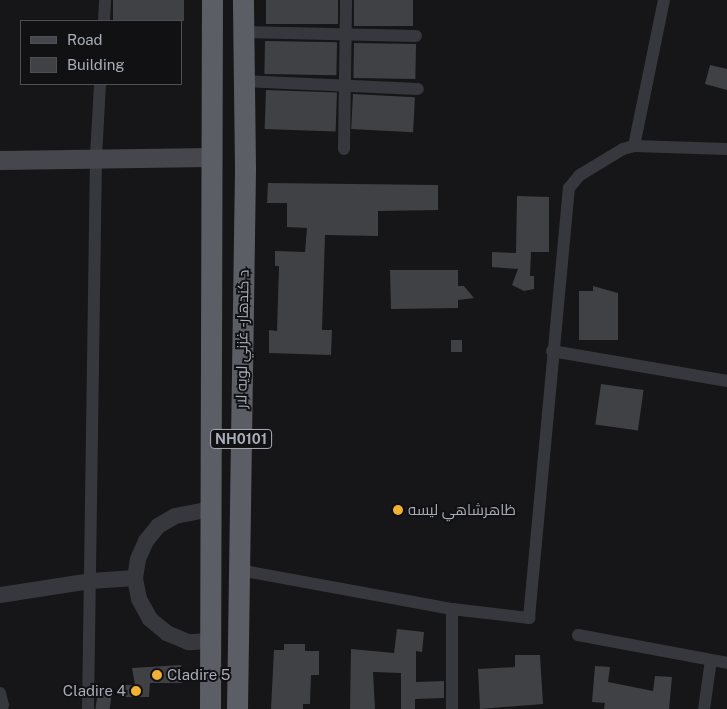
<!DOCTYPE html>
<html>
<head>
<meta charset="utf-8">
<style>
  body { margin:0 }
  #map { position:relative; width:727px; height:709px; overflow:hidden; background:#161618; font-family:"Public Sans",Cairo,sans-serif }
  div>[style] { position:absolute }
  .building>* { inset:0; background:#404145; transform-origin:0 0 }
  .minor>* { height:12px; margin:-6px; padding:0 6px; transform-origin:6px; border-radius:6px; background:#37383d }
  .tertiary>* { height:16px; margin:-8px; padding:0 8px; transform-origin:8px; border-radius:8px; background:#37383d }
  .secondary>* { height:19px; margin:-9.5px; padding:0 9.5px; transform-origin:9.5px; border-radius:9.5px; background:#45474d }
  .trunk>* { height:21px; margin:-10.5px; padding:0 10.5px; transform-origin:10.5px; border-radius:10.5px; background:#5b5e65 }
  .dots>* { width:14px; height:14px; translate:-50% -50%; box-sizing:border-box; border:2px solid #111113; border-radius:50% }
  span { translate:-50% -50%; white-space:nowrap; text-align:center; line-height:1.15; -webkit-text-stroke:4px #111113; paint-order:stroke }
  .shield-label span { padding:1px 4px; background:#111113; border:1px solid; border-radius:4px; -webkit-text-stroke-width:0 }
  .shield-label { font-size:14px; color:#a8adb8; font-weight:700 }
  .street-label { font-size:15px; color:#a8adb8 }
  .poi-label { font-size:15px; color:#a8adb8 }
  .left { translate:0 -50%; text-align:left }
  .right { translate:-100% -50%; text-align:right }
  .legend { position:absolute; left:20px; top:20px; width:162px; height:65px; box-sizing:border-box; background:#111113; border:1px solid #4d4f55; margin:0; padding:6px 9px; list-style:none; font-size:15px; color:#a8adb8 }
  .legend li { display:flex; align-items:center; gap:10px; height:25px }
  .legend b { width:25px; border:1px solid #4d4f55 }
</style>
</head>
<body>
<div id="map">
  <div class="building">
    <div style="left:113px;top:0;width:71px;height:21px"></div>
    <div style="left:266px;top:0;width:72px;height:24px"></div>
    <div style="left:354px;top:0;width:59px;height:26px"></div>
    <div style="left:265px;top:41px;width:72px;height:33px;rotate:1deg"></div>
    <div style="left:354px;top:43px;width:62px;height:35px;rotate:1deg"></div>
    <div style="clip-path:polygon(710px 65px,727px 69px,727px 90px,705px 84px)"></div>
    <div style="left:266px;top:90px;width:71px;height:39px;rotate:2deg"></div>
    <div style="left:353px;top:94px;width:62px;height:35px;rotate:3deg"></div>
    <div style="clip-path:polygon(268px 183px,438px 185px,438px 210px,378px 211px,378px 236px,325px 235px,322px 330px,332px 330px,331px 355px,269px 353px,269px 330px,277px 331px,279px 266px,275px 266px,275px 251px,305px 252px,307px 228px,287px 227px,287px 203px,267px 203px)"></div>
    <div style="clip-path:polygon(517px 196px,549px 197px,549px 252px,531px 252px,530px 276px,534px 276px,534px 289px,524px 291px,512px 285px,518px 269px,492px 267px,492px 252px,516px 253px)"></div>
    <div style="clip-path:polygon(390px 270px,458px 270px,458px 286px,464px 286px,474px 298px,458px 300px,458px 308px,391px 309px)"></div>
    <div style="clip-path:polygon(593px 286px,618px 293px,618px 340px,579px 340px,579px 291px,593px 291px)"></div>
    <div style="left:451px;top:340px;width:11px;height:12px"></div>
    <div style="left:601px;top:384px;width:43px;height:41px;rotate:8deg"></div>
    <div style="clip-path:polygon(397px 629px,424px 632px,422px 652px,416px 651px,416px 682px,444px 681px,444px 698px,415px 699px,415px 709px,401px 709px,401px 673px,373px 672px,375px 709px,350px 709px,351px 649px,394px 653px)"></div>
    <div style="clip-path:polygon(284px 644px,305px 644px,305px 651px,319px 651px,319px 675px,311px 675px,310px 704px,303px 704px,303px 709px,271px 709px,274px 650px,284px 650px)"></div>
    <div style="clip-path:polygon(515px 655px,540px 655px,543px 704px,480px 709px,478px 669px,515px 667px)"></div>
    <div style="clip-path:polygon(181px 665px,182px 683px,150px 683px,149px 697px,122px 697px,122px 685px,135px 685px,132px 668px)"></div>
    <div style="clip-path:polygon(595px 666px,610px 667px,608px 682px,653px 691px,655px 676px,672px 677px,669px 709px,604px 709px,605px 703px,592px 702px)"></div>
    <div style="left:98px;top:691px;width:14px;height:18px;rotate:8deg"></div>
  </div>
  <div class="minor">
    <div style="left:104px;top:21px;width:21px;rotate:-87deg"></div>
    <div style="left:243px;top:32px;width:173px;rotate:1.3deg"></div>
    <div style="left:243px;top:81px;width:175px;rotate:2.6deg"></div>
    <div style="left:634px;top:146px;width:149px;rotate:-78.4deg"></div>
    <div style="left:344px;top:149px;width:149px;rotate:-89.2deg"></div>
    <div style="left:552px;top:351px;width:178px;rotate:9.7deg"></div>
    <div style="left:239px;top:570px;width:217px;rotate:10.4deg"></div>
    <div style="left:452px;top:609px;width:78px;rotate:6.7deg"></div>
    <div style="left:529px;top:618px;width:432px;rotate:-84.7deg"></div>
    <div style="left:569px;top:188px;width:17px;rotate:-50deg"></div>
    <div style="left:580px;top:175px;width:50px;rotate:-31.2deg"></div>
    <div style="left:623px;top:149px;width:11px;rotate:-15deg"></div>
    <div style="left:634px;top:146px;width:93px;rotate:1.8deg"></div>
    <div style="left:578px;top:635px;width:152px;rotate:10.6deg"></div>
    <div style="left:0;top:693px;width:12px;rotate:76deg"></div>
    <div style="left:3px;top:705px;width:4px;rotate:117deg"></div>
    <div style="left:88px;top:709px;width:553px;rotate:-89.17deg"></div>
    <div style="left:96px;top:156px;width:72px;rotate:-86.8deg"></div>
    <div style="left:452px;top:709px;width:100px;rotate:-90deg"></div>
    <div style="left:704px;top:709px;width:49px;rotate:-81.9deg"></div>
  </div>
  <div class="tertiary">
    <div style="left:0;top:595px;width:91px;rotate:-8.8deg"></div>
    <div style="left:90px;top:581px;width:45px;rotate:-3.8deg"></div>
    <div style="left:210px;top:641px;width:22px;rotate:177deg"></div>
    <div style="left:188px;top:642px;width:23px;rotate:-157deg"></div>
    <div style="left:167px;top:633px;width:22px;rotate:-141deg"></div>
    <div style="left:150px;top:619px;width:23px;rotate:-119deg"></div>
    <div style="left:139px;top:599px;width:21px;rotate:-101deg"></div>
    <div style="left:135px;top:578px;width:19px;rotate:-81deg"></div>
    <div style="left:138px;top:559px;width:20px;rotate:-66deg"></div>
    <div style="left:146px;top:541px;width:19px;rotate:-51deg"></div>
    <div style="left:158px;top:526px;width:20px;rotate:-30deg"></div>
    <div style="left:175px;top:516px;width:38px;rotate:-11deg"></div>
  </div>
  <div class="secondary">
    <div style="left:0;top:160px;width:210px;rotate:-0.8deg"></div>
  </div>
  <div class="trunk">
    <div style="left:210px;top:709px;width:709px;rotate:-89.84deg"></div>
    <div style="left:237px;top:709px;width:541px;rotate:-89.15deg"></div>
    <div style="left:245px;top:168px;width:168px;rotate:-90.7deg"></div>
  </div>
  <div class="dots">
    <div style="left:398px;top:510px;background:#f2b134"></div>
    <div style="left:157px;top:675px;background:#f2b134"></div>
    <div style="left:136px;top:691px;background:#f2b134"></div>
  </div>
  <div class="shield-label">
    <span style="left:241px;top:439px">NH0101</span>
  </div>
  <div class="street-label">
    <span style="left:242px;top:339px;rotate:-89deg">د کندهار - غزني لويه لار</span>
  </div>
  <div class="poi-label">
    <span class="left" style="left:408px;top:510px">ظاهرشاهي لیسه</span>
    <span class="left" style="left:167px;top:675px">Cladire 5</span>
    <span class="right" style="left:126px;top:691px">Cladire 4</span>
  </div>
  <ul class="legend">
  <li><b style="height:6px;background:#45474d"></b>Road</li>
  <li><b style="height:14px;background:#404145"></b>Building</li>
  </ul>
</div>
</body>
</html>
